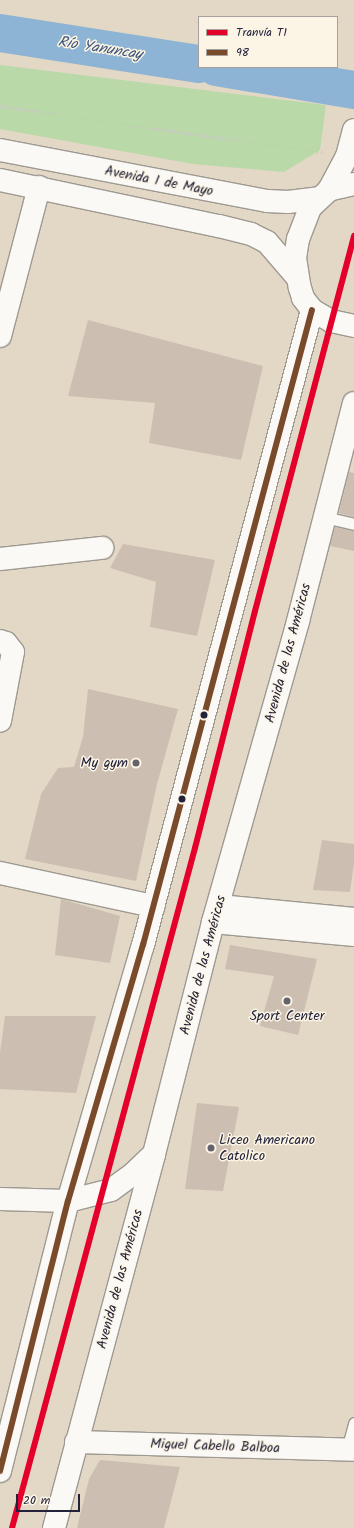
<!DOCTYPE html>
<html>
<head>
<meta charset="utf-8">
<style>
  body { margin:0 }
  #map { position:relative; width:354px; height:1528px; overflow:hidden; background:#e2d8c5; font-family:Kalam,sans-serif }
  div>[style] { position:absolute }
  .green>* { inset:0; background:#b9d9a8 }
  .river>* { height:38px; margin:-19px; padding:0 19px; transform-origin:19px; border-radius:19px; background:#8db4d4 }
  .building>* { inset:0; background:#cdbeb2 }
  .path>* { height:2.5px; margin-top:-1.25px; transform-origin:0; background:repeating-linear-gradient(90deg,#c7c5c2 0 1px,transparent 0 4px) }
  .roads { filter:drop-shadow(1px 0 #9e9991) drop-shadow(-1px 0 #9e9991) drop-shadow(0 1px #9e9991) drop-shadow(0 -1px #9e9991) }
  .service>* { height:11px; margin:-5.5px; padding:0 5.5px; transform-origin:5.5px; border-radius:5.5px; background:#fbf9f6 }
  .minor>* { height:22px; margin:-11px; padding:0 11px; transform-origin:11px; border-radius:11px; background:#fbf9f6 }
  .tertiary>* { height:22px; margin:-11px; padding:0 11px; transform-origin:11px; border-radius:11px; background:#fbf9f6 }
  .secondary>* { height:22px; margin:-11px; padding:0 11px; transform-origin:11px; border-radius:11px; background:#fbf9f6 }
  .primary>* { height:22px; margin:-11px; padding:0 11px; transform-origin:11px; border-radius:11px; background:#fbf9f6 }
  .bus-1>* { height:6px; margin:-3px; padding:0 3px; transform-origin:3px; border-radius:3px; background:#7a4b2a }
  .tram-1>* { height:6px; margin:-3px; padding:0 3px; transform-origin:3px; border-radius:3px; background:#e4002b }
  .dots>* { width:11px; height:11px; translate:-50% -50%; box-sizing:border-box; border:2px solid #fcf5e5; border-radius:50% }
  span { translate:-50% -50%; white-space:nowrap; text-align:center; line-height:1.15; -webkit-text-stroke:3px #fcf5e5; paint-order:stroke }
  .street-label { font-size:14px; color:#22223b }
  .poi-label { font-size:14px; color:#22223b }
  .right { translate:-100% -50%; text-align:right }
  .left { translate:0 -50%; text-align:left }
  .water-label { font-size:15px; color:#3e567b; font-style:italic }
  .legend { position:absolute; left:198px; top:16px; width:140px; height:52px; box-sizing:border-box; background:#fcf5e5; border:1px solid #a5a1a1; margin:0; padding:5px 7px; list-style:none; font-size:12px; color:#22223b }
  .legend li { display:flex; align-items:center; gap:8px; height:20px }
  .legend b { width:20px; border:1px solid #a5a1a1 }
  .scale { position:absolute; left:16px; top:1494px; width:64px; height:18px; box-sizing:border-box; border:2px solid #22223b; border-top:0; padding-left:5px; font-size:12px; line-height:14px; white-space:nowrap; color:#22223b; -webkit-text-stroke:3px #fcf5e5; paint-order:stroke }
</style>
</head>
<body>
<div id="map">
  <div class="green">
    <div style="clip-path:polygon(0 65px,326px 105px,320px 150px,284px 172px,193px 164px,0 129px)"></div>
  </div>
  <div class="river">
    <div style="left:0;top:33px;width:201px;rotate:8.9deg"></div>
    <div style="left:216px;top:67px;width:140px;rotate:9.5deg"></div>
  </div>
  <div class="building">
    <div style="clip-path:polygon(88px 320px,263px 366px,241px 460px,149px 443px,155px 403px,68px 396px)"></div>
    <div style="clip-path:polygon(349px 472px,354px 473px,354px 517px,339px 513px)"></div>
    <div style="clip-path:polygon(335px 527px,354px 531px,354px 551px,330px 546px)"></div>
    <div style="clip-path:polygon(123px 544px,215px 560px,197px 636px,150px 627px,156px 582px,110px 568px)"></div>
    <div style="clip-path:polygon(88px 689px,178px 709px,157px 784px,136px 881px,25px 859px,41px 794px,58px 768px,74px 767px,83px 737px)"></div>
    <div style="clip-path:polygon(322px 840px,354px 844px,354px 863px,350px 892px,313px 890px)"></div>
    <div style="clip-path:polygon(61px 899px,120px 916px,110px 963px,55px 955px)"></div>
    <div style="clip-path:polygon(230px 945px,317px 959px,298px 1035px,260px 1026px,274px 976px,225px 969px)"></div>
    <div style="clip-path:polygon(5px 1016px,96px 1016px,76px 1093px,0 1089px,0 1053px)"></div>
    <div style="clip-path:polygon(197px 1103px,239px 1107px,223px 1191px,185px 1189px)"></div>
    <div style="clip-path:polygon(100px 1460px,180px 1467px,164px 1528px,77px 1528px,89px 1479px)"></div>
  </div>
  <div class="path">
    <div style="left:0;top:106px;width:328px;rotate:8.2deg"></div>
  </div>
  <div class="roads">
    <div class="service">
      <div style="left:324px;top:517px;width:31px;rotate:13deg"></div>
      <div style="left:347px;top:1450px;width:28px;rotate:-75deg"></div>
    </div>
    <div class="minor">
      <div style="left:0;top:336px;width:154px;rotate:-75.3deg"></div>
      <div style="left:0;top:559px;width:103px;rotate:-6.2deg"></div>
      <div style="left:0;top:641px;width:6px;rotate:18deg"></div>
      <div style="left:6px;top:643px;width:11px;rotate:52deg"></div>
      <div style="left:13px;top:652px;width:70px;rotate:100.7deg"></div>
      <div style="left:0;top:873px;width:157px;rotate:12.2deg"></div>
      <div style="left:76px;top:1442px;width:278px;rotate:1.6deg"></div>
    </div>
    <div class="tertiary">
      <div style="left:0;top:1199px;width:68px;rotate:1.7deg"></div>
      <div style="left:68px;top:1201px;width:44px;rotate:-14.3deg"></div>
      <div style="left:111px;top:1190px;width:27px;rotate:-36deg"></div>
      <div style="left:133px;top:1174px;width:29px;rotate:-44deg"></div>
    </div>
    <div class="secondary">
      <div style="left:0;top:150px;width:272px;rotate:10.8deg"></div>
      <div style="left:267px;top:201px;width:21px;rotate:3deg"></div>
      <div style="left:288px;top:202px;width:31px;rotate:-7deg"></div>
      <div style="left:0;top:180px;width:224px;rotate:11.9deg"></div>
      <div style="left:219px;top:226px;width:33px;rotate:14deg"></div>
      <div style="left:251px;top:234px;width:18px;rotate:27deg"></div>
      <div style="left:267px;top:242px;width:45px;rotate:49.5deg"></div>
      <div style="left:219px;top:906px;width:136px;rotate:5.5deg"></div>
      <div style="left:213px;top:922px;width:142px;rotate:5.3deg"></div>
    </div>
    <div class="primary">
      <div style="left:354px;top:184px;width:26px;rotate:167deg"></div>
      <div style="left:329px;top:190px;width:26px;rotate:137deg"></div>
      <div style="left:310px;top:208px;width:33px;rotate:111deg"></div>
      <div style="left:298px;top:239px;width:19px;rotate:99deg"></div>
      <div style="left:295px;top:258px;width:30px;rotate:81deg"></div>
      <div style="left:300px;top:288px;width:10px;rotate:73deg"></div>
      <div style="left:303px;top:298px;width:15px;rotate:53deg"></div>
      <div style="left:312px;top:310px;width:22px;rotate:30deg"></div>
      <div style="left:331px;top:321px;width:24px;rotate:12deg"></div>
      <div style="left:329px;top:190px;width:38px;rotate:-62deg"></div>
      <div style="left:347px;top:156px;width:27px;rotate:-75deg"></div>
      <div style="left:0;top:1471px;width:278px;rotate:-75.9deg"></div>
      <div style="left:68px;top:1201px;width:267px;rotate:-73.7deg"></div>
      <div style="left:143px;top:945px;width:657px;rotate:-75.1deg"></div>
      <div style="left:54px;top:1528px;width:387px;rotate:-75deg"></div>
      <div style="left:154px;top:1154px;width:239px;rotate:-75.7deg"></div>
      <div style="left:213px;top:922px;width:313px;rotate:-74.2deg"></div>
      <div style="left:298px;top:621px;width:225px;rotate:-75.6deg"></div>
    </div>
  </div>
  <div class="bus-1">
    <div style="left:0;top:1471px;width:278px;rotate:-75.9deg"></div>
    <div style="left:68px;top:1201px;width:267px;rotate:-73.7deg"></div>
    <div style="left:143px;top:945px;width:657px;rotate:-75.1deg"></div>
  </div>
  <div class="tram-1">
    <div style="left:12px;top:1528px;width:704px;rotate:-74.94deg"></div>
    <div style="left:195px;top:848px;width:244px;rotate:-75.8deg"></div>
    <div style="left:255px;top:611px;width:388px;rotate:-75.2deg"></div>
  </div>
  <div class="dots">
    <div style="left:204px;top:715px;background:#22223b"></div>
    <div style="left:136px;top:763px;background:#65626b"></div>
    <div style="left:182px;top:799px;background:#22223b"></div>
    <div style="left:287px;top:1001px;background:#65626b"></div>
    <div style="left:211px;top:1148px;background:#65626b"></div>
  </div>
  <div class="street-label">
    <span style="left:159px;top:181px;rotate:11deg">Avenida 1 de Mayo</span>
    <span style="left:288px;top:653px;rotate:-75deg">Avenida de las Américas</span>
    <span style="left:203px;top:965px;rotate:-75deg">Avenida de las Américas</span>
    <span style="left:120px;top:1279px;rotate:-75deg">Avenida de las Américas</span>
    <span style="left:215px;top:1446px;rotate:2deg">Miguel Cabello Balboa</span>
  </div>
  <div class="poi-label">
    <span class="right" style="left:128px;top:763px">My gym</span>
    <span style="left:287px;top:1016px">Sport Center</span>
    <span class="left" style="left:219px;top:1148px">Liceo Americano<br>Catolico</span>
  </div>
  <div class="water-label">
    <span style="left:100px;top:49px;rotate:9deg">Río Yanuncay</span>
  </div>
  <ul class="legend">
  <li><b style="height:5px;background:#e4002b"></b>Tranvía T1</li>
  <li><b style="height:5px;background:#7a4b2a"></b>98</li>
  </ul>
  <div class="scale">20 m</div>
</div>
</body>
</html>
